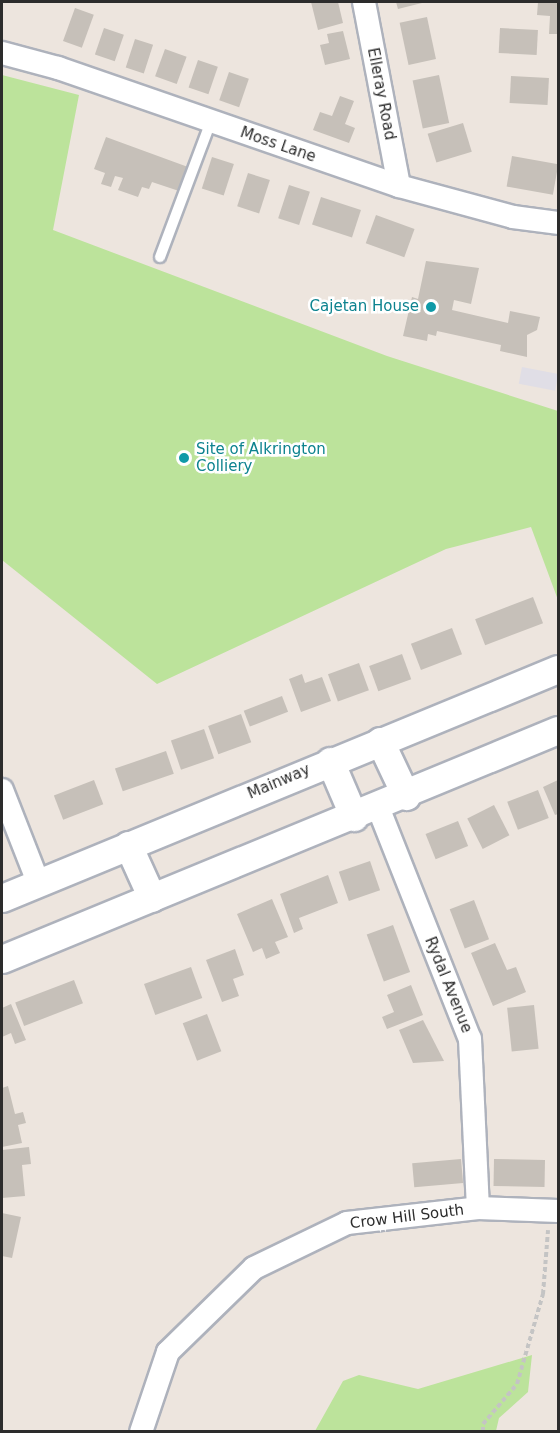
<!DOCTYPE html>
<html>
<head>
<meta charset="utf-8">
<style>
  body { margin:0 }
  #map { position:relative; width:560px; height:1433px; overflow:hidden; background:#ede5de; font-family:"DejaVu Sans",sans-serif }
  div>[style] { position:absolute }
  .industrial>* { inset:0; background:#e0dee6; transform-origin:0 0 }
  .green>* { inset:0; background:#bce39b }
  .building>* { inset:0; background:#c6c0b9; transform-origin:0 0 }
  .path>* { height:4px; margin-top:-2px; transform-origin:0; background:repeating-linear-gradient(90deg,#c4c4c4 0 4.5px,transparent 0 7.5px) }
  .roads { filter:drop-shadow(2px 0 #aeb2bc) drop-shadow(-2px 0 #aeb2bc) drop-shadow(0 2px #aeb2bc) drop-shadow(0 -2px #aeb2bc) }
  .service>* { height:10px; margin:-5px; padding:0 5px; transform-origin:5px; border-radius:5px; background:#fff }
  .minor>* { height:22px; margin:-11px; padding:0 11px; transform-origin:11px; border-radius:11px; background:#fff }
  .tertiary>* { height:27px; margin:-13.5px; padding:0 13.5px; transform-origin:13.5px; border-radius:13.5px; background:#fff }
  .dots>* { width:16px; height:16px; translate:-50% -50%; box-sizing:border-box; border:3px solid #fff; border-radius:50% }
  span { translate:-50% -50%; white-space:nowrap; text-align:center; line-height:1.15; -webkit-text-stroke:5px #fff; paint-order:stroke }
  .street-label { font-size:15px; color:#2c2c2c }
  .culture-label { font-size:15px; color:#0d838f }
  .right { translate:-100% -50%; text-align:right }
  .left { translate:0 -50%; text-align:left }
  .frame { position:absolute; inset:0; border:3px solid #2c2c2c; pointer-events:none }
</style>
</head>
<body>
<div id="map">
  <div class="industrial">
    <div style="left:522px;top:367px;width:37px;height:17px;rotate:11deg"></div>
  </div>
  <div class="green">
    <div style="clip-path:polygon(2px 75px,79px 95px,53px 230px,387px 356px,558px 411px,558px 600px,531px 527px,446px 549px,157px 684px,2px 560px)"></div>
    <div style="clip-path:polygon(532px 1355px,528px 1392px,499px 1418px,496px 1431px,315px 1431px,343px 1381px,359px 1375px,418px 1389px)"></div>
  </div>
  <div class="building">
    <div style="clip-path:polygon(311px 2px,338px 2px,343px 23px,318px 30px)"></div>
    <div style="clip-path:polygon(396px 2px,426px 2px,398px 9px)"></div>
    <div style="clip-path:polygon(538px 2px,558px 2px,558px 34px,549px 34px,550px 16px,537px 15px)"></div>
    <div style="left:75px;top:8px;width:20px;height:35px;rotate:20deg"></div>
    <div style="left:427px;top:17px;width:43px;height:28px;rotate:78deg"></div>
    <div style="left:104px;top:28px;width:21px;height:28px;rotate:19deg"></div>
    <div style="left:500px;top:28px;width:38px;height:25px;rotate:3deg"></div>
    <div style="clip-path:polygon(343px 31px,350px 59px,325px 65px,320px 45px,329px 43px,327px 34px)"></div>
    <div style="left:135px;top:39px;width:19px;height:30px;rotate:18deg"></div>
    <div style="left:165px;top:49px;width:23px;height:29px;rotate:20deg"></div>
    <div style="left:198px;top:60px;width:21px;height:29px;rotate:19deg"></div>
    <div style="left:229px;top:72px;width:21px;height:30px;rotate:19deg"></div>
    <div style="left:439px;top:75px;width:49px;height:27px;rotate:78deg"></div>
    <div style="left:511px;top:76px;width:38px;height:27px;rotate:3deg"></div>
    <div style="clip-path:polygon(340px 96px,354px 101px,345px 124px,355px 128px,349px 143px,313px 130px,320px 112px,332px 116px)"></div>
    <div style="left:463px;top:123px;width:30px;height:37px;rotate:73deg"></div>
    <div style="clip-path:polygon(106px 137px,188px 167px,179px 191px,152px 182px,149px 189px,142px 187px,138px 197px,118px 190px,123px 178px,115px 176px,111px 187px,101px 184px,105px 173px,94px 169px)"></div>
    <div style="left:512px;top:156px;width:47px;height:31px;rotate:10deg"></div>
    <div style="left:212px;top:157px;width:23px;height:33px;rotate:18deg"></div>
    <div style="left:248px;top:173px;width:23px;height:35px;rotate:18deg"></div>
    <div style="left:289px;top:185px;width:22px;height:35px;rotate:18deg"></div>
    <div style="left:321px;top:197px;width:42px;height:29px;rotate:18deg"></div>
    <div style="left:376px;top:215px;width:41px;height:30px;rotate:20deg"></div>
    <div style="clip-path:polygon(426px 261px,479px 268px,471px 304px,454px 300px,452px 310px,508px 323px,510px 311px,540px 317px,537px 330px,527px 335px,527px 357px,500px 351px,501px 345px,437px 331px,436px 336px,428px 334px,427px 341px,403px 336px,412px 297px,418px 299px)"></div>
    <div style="left:533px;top:597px;width:28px;height:62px;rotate:69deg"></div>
    <div style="left:452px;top:628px;width:28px;height:44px;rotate:69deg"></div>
    <div style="left:402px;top:654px;width:27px;height:35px;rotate:70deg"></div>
    <div style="left:359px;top:663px;width:29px;height:33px;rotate:70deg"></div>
    <div style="clip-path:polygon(302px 674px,305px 683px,322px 677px,331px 701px,301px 712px,289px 679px)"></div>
    <div style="left:282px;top:696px;width:17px;height:41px;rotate:69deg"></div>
    <div style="left:241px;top:714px;width:30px;height:35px;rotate:70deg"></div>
    <div style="left:204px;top:729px;width:31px;height:35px;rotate:71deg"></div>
    <div style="left:166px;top:751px;width:24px;height:54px;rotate:71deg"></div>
    <div style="left:94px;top:780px;width:26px;height:43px;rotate:69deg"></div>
    <div style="clip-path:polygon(558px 780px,558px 814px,555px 815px,543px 787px)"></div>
    <div style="left:538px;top:790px;width:30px;height:33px;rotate:69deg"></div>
    <div style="left:494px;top:805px;width:34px;height:30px;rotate:63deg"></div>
    <div style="left:458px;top:821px;width:27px;height:35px;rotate:68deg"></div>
    <div style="left:370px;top:861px;width:31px;height:33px;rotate:71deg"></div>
    <div style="clip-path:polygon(328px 875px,338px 903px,299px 918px,303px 929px,294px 933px,280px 894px)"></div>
    <div style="clip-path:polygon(272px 899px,288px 937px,275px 942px,280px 953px,266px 959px,262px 948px,253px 952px,237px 914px)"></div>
    <div style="left:474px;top:900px;width:42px;height:26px;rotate:69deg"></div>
    <div style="left:393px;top:925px;width:50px;height:28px;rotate:70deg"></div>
    <div style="clip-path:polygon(495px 943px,507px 970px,516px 967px,526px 992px,493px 1006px,471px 953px)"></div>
    <div style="clip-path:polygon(235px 949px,244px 975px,233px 979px,239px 996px,222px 1002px,206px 960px)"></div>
    <div style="left:191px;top:967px;width:33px;height:50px;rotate:70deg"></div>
    <div style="left:74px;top:980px;width:25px;height:63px;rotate:69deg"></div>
    <div style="clip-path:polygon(411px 985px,423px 1015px,387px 1029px,382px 1017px,394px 1012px,387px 995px)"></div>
    <div style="clip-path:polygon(11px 1004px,26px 1040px,15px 1044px,11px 1033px,2px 1037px,2px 1008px)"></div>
    <div style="left:534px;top:1005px;width:44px;height:27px;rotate:84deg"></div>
    <div style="left:207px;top:1014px;width:40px;height:26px;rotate:69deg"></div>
    <div style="clip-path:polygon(423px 1020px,444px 1061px,413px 1063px,399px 1030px)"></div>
    <div style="clip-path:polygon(8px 1086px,15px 1114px,23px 1112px,26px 1123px,18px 1125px,22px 1143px,2px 1147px,2px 1088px)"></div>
    <div style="clip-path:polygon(29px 1147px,31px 1164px,22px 1165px,25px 1196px,2px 1198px,2px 1150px)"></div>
    <div style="left:461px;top:1159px;width:24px;height:49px;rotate:85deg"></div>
    <div style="left:494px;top:1159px;width:51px;height:27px;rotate:1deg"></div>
    <div style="clip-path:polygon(2px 1213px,21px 1217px,12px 1258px,2px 1256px)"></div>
  </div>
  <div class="path">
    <div style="left:483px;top:1432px;width:8px;rotate:-90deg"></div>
    <div style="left:483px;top:1424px;width:52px;rotate:-49.6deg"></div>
    <div style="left:517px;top:1384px;width:94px;rotate:-73.9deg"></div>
    <div style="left:543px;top:1294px;width:64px;rotate:-85.5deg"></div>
  </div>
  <div class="roads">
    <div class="service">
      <div style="left:160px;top:257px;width:145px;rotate:-69.4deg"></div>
    </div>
    <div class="minor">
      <div style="left:364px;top:2px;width:187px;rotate:79.2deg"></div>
      <div style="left:2px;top:53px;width:58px;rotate:15deg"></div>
      <div style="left:58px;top:68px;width:361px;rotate:19.1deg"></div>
      <div style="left:399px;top:186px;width:118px;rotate:15.2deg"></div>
      <div style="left:513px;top:217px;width:45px;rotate:7.6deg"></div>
      <div style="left:2px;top:790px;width:99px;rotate:68.6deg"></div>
      <div style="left:378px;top:807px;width:250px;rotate:68.4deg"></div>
      <div style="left:470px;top:1039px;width:169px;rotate:87.3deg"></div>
      <div style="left:141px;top:1432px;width:84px;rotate:-71.4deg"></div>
      <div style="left:168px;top:1352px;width:120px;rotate:-44.3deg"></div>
      <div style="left:254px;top:1268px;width:103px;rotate:-25.8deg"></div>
      <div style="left:347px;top:1223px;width:132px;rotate:-6.5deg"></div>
      <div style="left:478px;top:1208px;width:80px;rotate:2.1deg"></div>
    </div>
    <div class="tertiary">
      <div style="left:380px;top:741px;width:61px;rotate:64.7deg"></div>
      <div style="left:330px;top:761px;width:61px;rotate:66.8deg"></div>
      <div style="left:128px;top:845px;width:58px;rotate:65.6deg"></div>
      <div style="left:2px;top:898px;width:601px;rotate:-22.39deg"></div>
      <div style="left:2px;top:959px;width:601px;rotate:-22.39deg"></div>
    </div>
  </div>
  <div class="dots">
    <div style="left:431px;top:307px;background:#0f9aa8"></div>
    <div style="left:184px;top:458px;background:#0f9aa8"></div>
  </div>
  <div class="street-label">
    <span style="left:381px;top:94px;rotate:79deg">Elleray Road</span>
    <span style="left:278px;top:145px;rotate:19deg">Moss Lane</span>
    <span style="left:279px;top:782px;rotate:-23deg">Mainway</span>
    <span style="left:448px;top:985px;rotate:68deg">Rydal Avenue</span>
    <span style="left:407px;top:1217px;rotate:-7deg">Crow Hill South</span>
  </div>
  <div class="culture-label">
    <span class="right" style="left:419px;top:307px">Cajetan House</span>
    <span class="left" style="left:196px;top:458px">Site of Alkrington<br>Colliery</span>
  </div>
  <div class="frame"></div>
</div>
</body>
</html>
